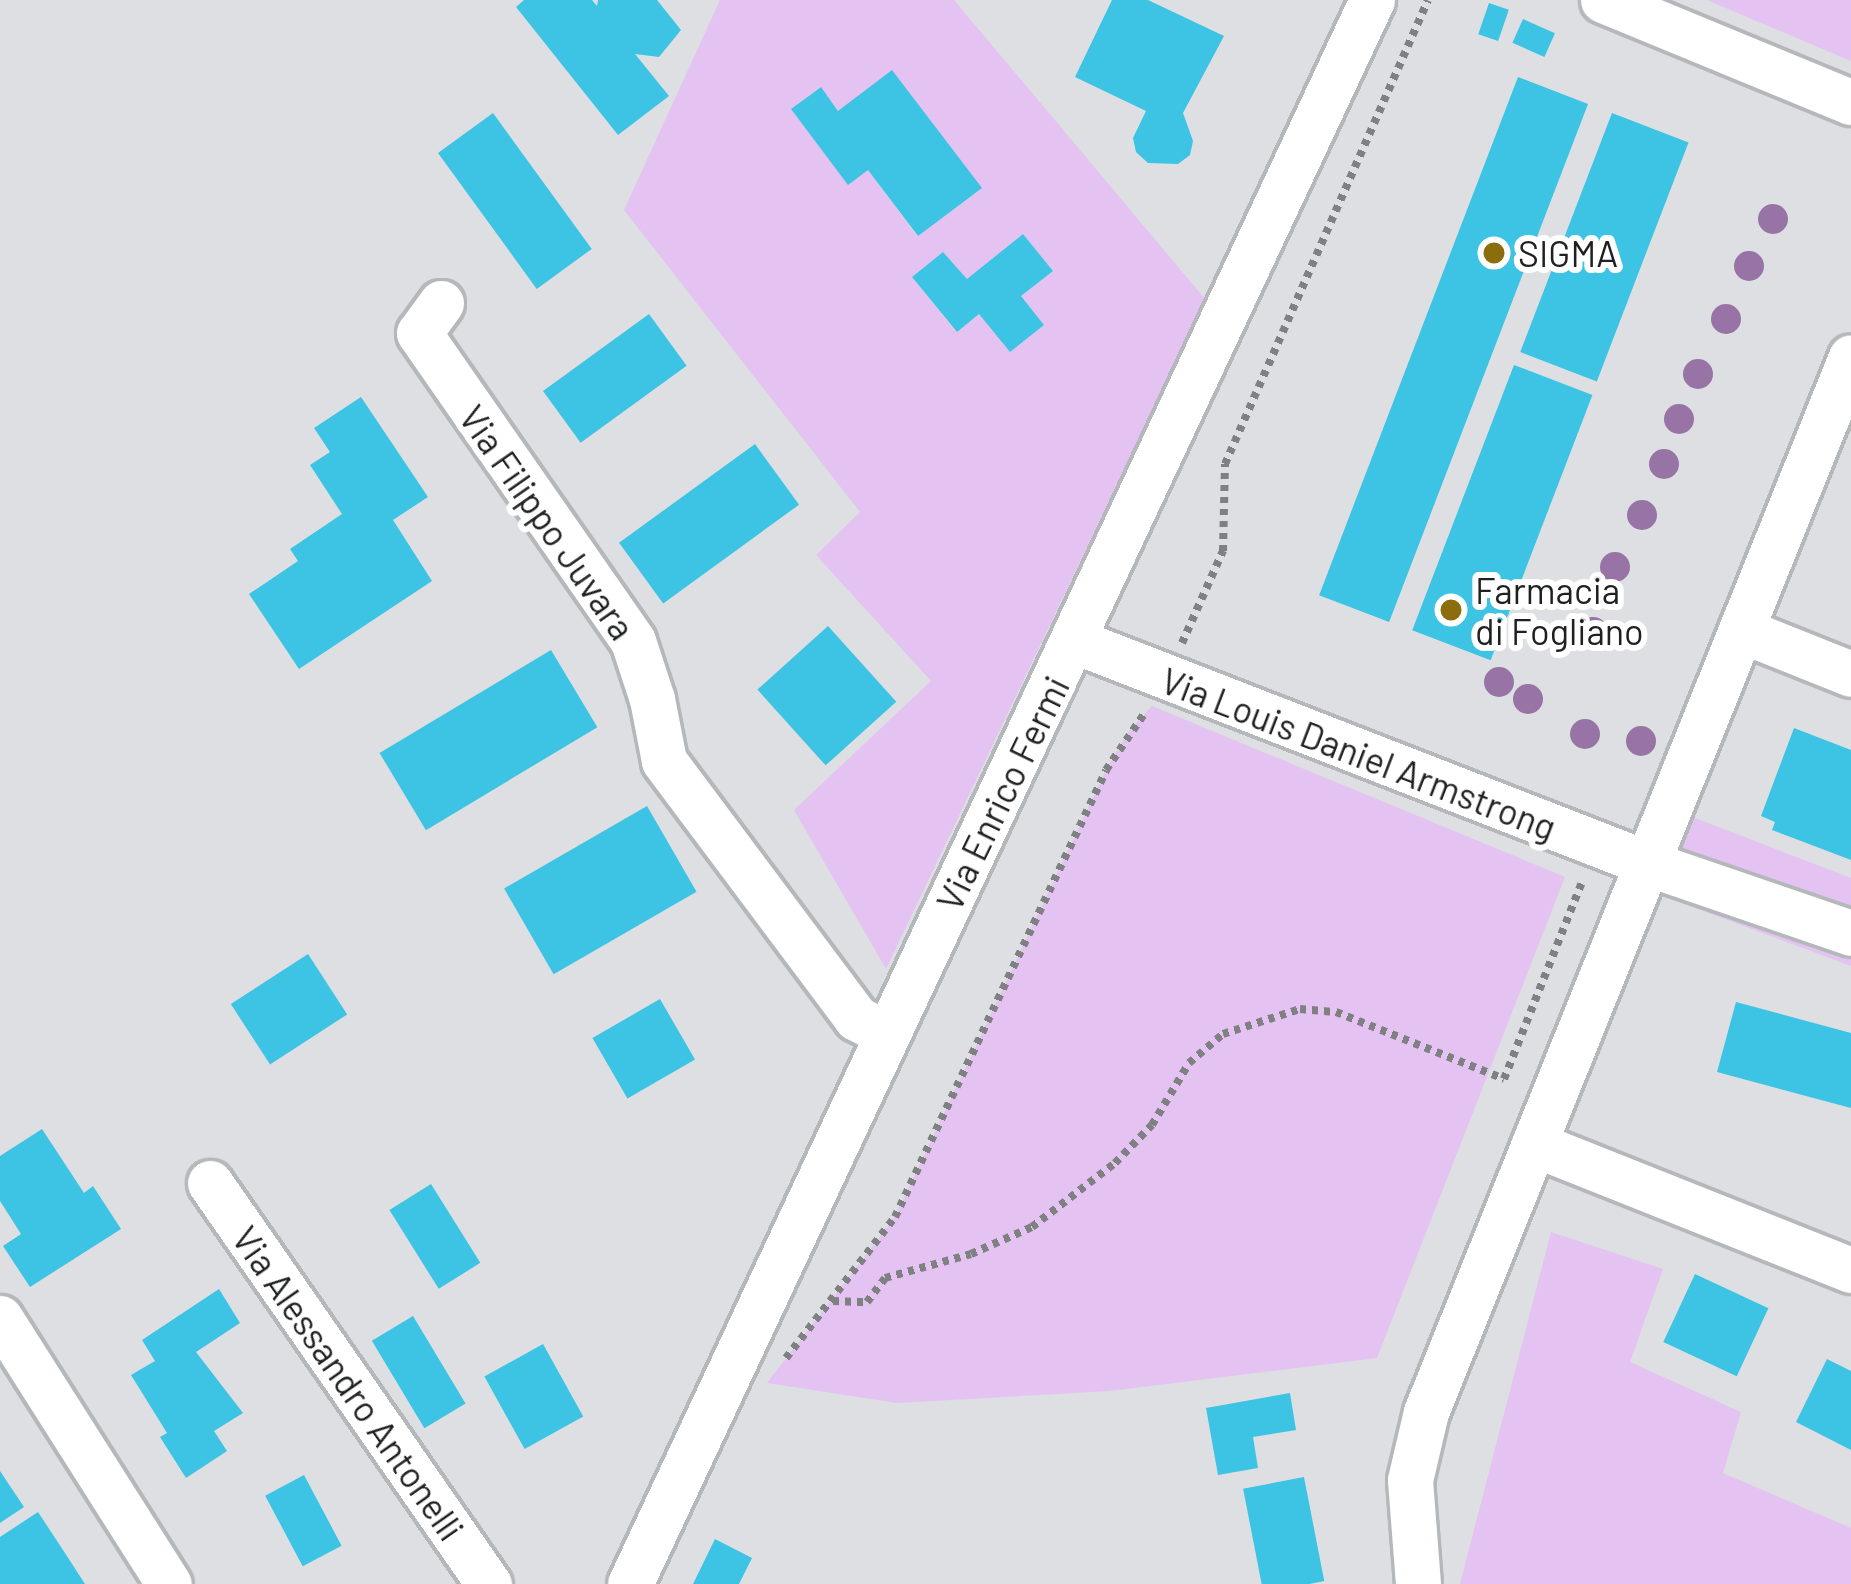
<!DOCTYPE html>
<html>
<head>
<meta charset="utf-8">
<style>
  body { margin:0 }
  #map { position:relative; width:1851px; height:1584px; overflow:hidden; background:#dddfe2; font-family:Barlow,sans-serif }
  div>[style] { position:absolute }
  .green>* { inset:0; background:#e4c2f1 }
  .building>* { inset:0; background:#3dc3e4; transform-origin:0 0 }
  .path>* { height:8px; margin-top:-4px; transform-origin:0; background:repeating-linear-gradient(90deg,#7f8082 0 6px,transparent 0 12px) }
  .roads { filter:drop-shadow(3px 0 #b5b8bb) drop-shadow(-3px 0 #b5b8bb) drop-shadow(0 3px #b5b8bb) drop-shadow(0 -3px #b5b8bb) }
  .minor>* { height:45px; margin:-22.5px; padding:0 22.5px; transform-origin:22.5px; border-radius:22.5px; background:#fff }
  .trees>* { width:30px; height:30px; margin:-15px; border-radius:50%; background:#9773a6 }
  .dots>* { width:33px; height:33px; translate:-50% -50%; box-sizing:border-box; border:6px solid #fff; border-radius:50% }
  span { translate:-50% -50%; white-space:nowrap; text-align:center; line-height:1.15; -webkit-text-stroke:12px #fff; paint-order:stroke }
  .poi-label { font-size:36px; color:#1f2021 }
  .left { translate:0 -50%; text-align:left }
  .street-label { font-size:36px; color:#1f2021 }
</style>
</head>
<body>
<div id="map">
  <div class="green">
    <div style="clip-path:polygon(evenodd,720px 0,954px 0,1205px 299px,886px 969px,794px 810px,931px 681px,816px 555px,860px 512px,624px 210px,720px 0,892px 71px,981px 189px,917px 236px,868px 170px,848px 184px,791px 109px,820px 87px,839px 111px,892px 71px,720px 0,1023px 234px,1053px 271px,1021px 296px,1044px 325px,1010px 352px,979px 314px,956px 332px,912px 277px,943px 252px,967px 279px,1023px 234px)"></div>
    <div style="clip-path:polygon(1707px 0,1851px 0,1851px 61px)"></div>
    <div style="clip-path:polygon(1152px 706px,1565px 877px,1377px 1358px,1109px 1391px,897px 1403px,767px 1383px,895px 1217px,1106px 770px,1129px 731px)"></div>
    <div style="clip-path:polygon(1690px 816px,1851px 878px,1851px 966px,1663px 896px)"></div>
    <div style="clip-path:polygon(1551px 1232px,1663px 1269px,1630px 1362px,1741px 1412px,1723px 1473px,1851px 1528px,1851px 1584px,1460px 1584px)"></div>
  </div>
  <div class="building">
    <div style="clip-path:polygon(524px 0,592px 0,597px 6px,598px 0,657px 0,681px 30px,659px 57px,635px 54px,669px 96px,618px 135px,516px 7px)"></div>
    <div style="clip-path:polygon(1112px 0,1148px 0,1224px 36px,1183px 113px,1193px 141px,1190px 155px,1178px 164px,1148px 163px,1136px 152px,1133px 138px,1146px 111px,1075px 77px)"></div>
    <div style="left:1489px;top:3px;width:21px;height:33px;rotate:19deg"></div>
    <div style="left:1523px;top:19px;width:35px;height:26px;rotate:24deg"></div>
    <div style="clip-path:polygon(892px 70px,982px 188px,918px 236px,868px 170px,848px 185px,791px 109px,821px 87px,838px 111px)"></div>
    <div style="left:1518px;top:77px;width:75px;height:555px;rotate:21deg"></div>
    <div style="left:493px;top:113px;width:168px;height:68px;rotate:54deg"></div>
    <div style="left:1612px;top:113px;width:82px;height:256px;rotate:21deg"></div>
    <div style="clip-path:polygon(1023px 234px,1053px 271px,1021px 296px,1044px 325px,1010px 352px,979px 314px,957px 332px,912px 277px,943px 252px,967px 279px)"></div>
    <div style="left:649px;top:314px;width:64px;height:131px;rotate:54deg"></div>
    <div style="left:1514px;top:365px;width:84px;height:284px;rotate:21deg"></div>
    <div style="clip-path:polygon(361px 397px,428px 497px,393px 520px,432px 581px,299px 669px,249px 594px,298px 561px,290px 549px,342px 514px,310px 465px,330px 452px,314px 428px)"></div>
    <div style="left:755px;top:444px;width:75px;height:168px;rotate:54deg"></div>
    <div style="left:828px;top:626px;width:102px;height:95px;rotate:48deg"></div>
    <div style="left:551px;top:650px;width:90px;height:200px;rotate:59deg"></div>
    <div style="clip-path:polygon(1794px 728px,1851px 750px,1851px 860px,1772px 830px,1775px 822px,1761px 816px)"></div>
    <div style="left:647px;top:806px;width:99px;height:165px;rotate:60deg"></div>
    <div style="left:308px;top:954px;width:72px;height:92px;rotate:57deg"></div>
    <div style="left:660px;top:999px;width:70px;height:78px;rotate:60deg"></div>
    <div style="clip-path:polygon(1736px 1002px,1851px 1033px,1851px 1108px,1717px 1072px)"></div>
    <div style="clip-path:polygon(42px 1129px,84px 1193px,93px 1186px,121px 1229px,30px 1287px,3px 1246px,21px 1234px,0 1201px,0 1156px)"></div>
    <div style="left:431px;top:1184px;width:93px;height:49px;rotate:58deg"></div>
    <div style="left:1695px;top:1274px;width:81px;height:75px;rotate:25deg"></div>
    <div style="clip-path:polygon(219px 1289px,240px 1323px,196px 1352px,243px 1413px,214px 1431px,227px 1451px,186px 1478px,160px 1437px,167px 1433px,131px 1375px,155px 1361px,142px 1340px)"></div>
    <div style="left:413px;top:1316px;width:102px;height:48px;rotate:59deg"></div>
    <div style="left:543px;top:1344px;width:83px;height:67px;rotate:61deg"></div>
    <div style="clip-path:polygon(1827px 1359px,1851px 1371px,1851px 1450px,1796px 1422px)"></div>
    <div style="clip-path:polygon(1290px 1393px,1296px 1430px,1253px 1437px,1258px 1468px,1218px 1475px,1206px 1408px)"></div>
    <div style="clip-path:polygon(0 1471px,24px 1507px,0 1523px)"></div>
    <div style="left:304px;top:1475px;width:80px;height:44px;rotate:62deg"></div>
    <div style="left:1304px;top:1477px;width:106px;height:62px;rotate:79deg"></div>
    <div style="clip-path:polygon(38px 1512px,63px 1550px,85px 1584px,0 1584px,0 1537px)"></div>
    <div style="clip-path:polygon(715px 1539px,752px 1558px,739px 1584px,693px 1584px)"></div>
  </div>
  <div class="path">
    <div style="left:1182px;top:643px;width:101px;rotate:-66deg"></div>
    <div style="left:1223px;top:551px;width:87px;rotate:-88.7deg"></div>
    <div style="left:1225px;top:464px;width:506px;rotate:-66.37deg"></div>
    <div style="left:833px;top:1301px;width:34px;rotate:2deg"></div>
    <div style="left:867px;top:1302px;width:30px;rotate:-53deg"></div>
    <div style="left:885px;top:1278px;width:89px;rotate:-15.6deg"></div>
    <div style="left:971px;top:1254px;width:67px;rotate:-23.9deg"></div>
    <div style="left:1032px;top:1227px;width:105px;rotate:-37.6deg"></div>
    <div style="left:1115px;top:1163px;width:53px;rotate:-45.8deg"></div>
    <div style="left:1152px;top:1125px;width:72px;rotate:-59.2deg"></div>
    <div style="left:1189px;top:1063px;width:45px;rotate:-40.5deg"></div>
    <div style="left:1223px;top:1034px;width:81px;rotate:-18deg"></div>
    <div style="left:1300px;top:1009px;width:36px;rotate:5deg"></div>
    <div style="left:1336px;top:1012px;width:181px;rotate:21.7deg"></div>
    <div style="left:1504px;top:1079px;width:212px;rotate:-68.4deg"></div>
    <div style="left:786px;top:1358px;width:178px;rotate:-52.3deg"></div>
    <div style="left:895px;top:1217px;width:494px;rotate:-64.7deg"></div>
    <div style="left:1106px;top:770px;width:68px;rotate:-55.8deg"></div>
  </div>
  <div class="roads">
    <div class="minor">
      <div style="left:1603px;top:0;width:268px;rotate:22.4deg"></div>
      <div style="left:441px;top:303px;width:37px;rotate:126deg"></div>
      <div style="left:419px;top:333px;width:375px;rotate:55.2deg"></div>
      <div style="left:633px;top:641px;width:61px;rotate:71.9deg"></div>
      <div style="left:652px;top:699px;width:63px;rotate:79deg"></div>
      <div style="left:664px;top:761px;width:321px;rotate:53.2deg"></div>
      <div style="left:856px;top:1018px;width:35px;rotate:27deg"></div>
      <div style="left:1741px;top:630px;width:118px;rotate:21.8deg"></div>
      <div style="left:1075px;top:641px;width:610px;rotate:21.23deg"></div>
      <div style="left:1644px;top:862px;width:219px;rotate:18.9deg"></div>
      <div style="left:1534px;top:1144px;width:341px;rotate:21.7deg"></div>
      <div style="left:210px;top:1183px;width:489px;rotate:55.2deg"></div>
      <div style="left:0;top:1318px;width:315px;rotate:57.6deg"></div>
      <div style="left:630px;top:1584px;width:1749px;rotate:-64.9deg"></div>
      <div style="left:1418px;top:1584px;width:104px;rotate:-94.4deg"></div>
      <div style="left:1410px;top:1480px;width:70px;rotate:-76.8deg"></div>
      <div style="left:1426px;top:1412px;width:1137px;rotate:-68.06deg"></div>
    </div>
  </div>
  <div class="trees">
    <div style="left:1773px;top:219px"></div>
    <div style="left:1749px;top:266px"></div>
    <div style="left:1726px;top:319px"></div>
    <div style="left:1698px;top:374px"></div>
    <div style="left:1679px;top:419px"></div>
    <div style="left:1664px;top:464px"></div>
    <div style="left:1642px;top:515px"></div>
    <div style="left:1615px;top:567px"></div>
    <div style="left:1593px;top:632px"></div>
    <div style="left:1499px;top:682px"></div>
    <div style="left:1528px;top:699px"></div>
    <div style="left:1585px;top:734px"></div>
    <div style="left:1641px;top:741px"></div>
  </div>
  <div class="dots">
    <div style="left:1494px;top:253px;background:#8c6d0e"></div>
    <div style="left:1451px;top:610px;background:#8c6d0e"></div>
  </div>
  <div class="poi-label">
    <span class="left" style="left:1518px;top:253px">SIGMA</span>
    <span class="left" style="left:1475px;top:610px">Farmacia<br>di Fogliano</span>
  </div>
  <div class="street-label">
    <span style="left:548px;top:522px;rotate:55deg">Via Filippo Juvara</span>
    <span style="left:1359px;top:753px;rotate:21deg">Via Louis Daniel Armstrong</span>
    <span style="left:1002px;top:793px;rotate:-64deg">Via Enrico Fermi</span>
    <span style="left:349px;top:1383px;rotate:55deg">Via Alessandro Antonelli</span>
  </div>
</div>
</body>
</html>
